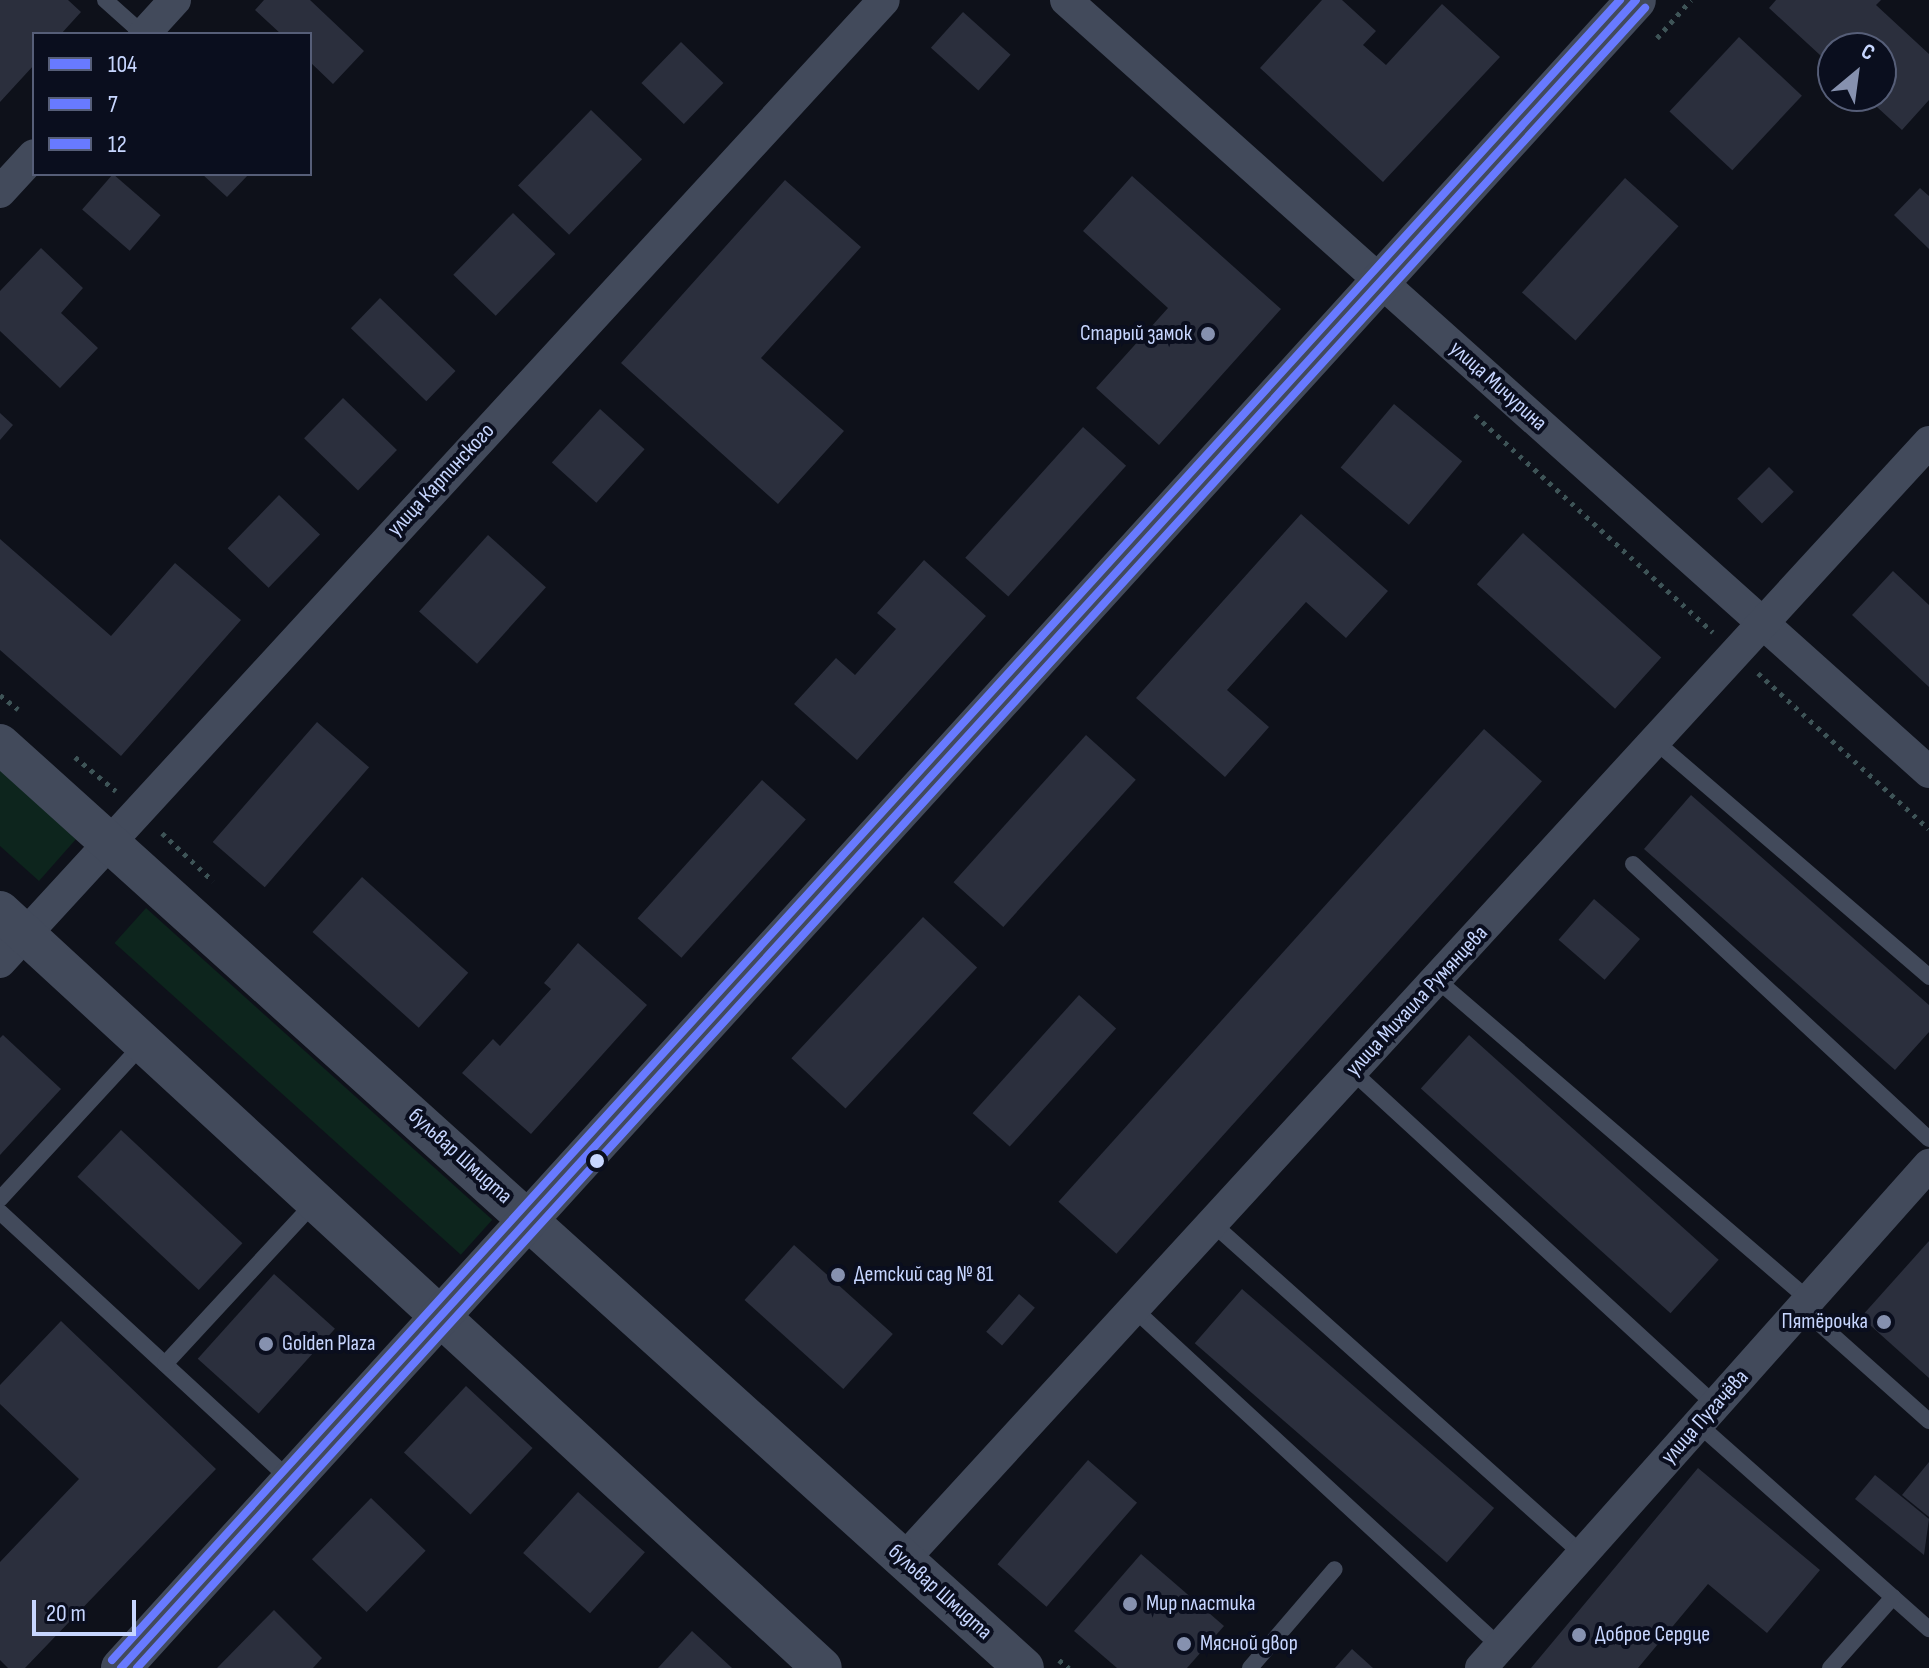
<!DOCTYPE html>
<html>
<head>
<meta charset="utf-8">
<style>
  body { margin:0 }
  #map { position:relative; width:1929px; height:1668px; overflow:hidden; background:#0e111a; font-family:"Sofia Sans Condensed",sans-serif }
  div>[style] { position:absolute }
  .green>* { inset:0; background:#0d251d; transform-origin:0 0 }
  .building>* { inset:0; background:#2b2f3d; transform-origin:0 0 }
  .path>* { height:5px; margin-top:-2.5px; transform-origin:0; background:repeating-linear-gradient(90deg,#3e5457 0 4px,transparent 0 10px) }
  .service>* { height:16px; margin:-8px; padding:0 8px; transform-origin:8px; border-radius:8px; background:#424a5b }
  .minor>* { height:32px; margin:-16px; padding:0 16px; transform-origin:16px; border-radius:16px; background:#424a5b }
  .tertiary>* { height:40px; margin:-20px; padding:0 20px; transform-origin:20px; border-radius:20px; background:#424a5b }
  .bus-1>* { height:8px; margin:-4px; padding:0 4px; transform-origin:4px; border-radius:4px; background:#687aff }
  .bus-2>* { height:8px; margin:-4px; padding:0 4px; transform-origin:4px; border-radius:4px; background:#687aff }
  .bus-3>* { height:8px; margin:-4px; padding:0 4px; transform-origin:4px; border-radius:4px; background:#687aff }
  .dots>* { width:22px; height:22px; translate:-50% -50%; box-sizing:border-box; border:4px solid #0a0e1e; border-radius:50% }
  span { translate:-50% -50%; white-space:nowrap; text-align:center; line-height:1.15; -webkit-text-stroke:8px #0a0e1e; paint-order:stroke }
  .poi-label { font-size:22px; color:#c7d6ff }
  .right { translate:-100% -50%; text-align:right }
  .left { translate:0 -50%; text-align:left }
  .street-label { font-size:22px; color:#c7d6ff }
  .legend { position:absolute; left:32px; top:32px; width:280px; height:144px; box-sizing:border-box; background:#0a0e1e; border:2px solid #565e78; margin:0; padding:10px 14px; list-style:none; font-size:24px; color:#c7d6ff }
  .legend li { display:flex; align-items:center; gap:16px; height:40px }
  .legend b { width:40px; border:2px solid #565e78 }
  .north { position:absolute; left:1817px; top:32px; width:80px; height:80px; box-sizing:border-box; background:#0a0e1e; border:2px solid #565e78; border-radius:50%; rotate:29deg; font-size:22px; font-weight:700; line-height:32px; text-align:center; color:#c7d6ff }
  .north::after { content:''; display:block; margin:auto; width:28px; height:36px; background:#8691af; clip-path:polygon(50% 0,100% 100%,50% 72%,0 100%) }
  .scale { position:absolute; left:32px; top:1600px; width:104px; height:36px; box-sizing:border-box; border:4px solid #c7d6ff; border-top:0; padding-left:10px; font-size:24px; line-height:28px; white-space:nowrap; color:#c7d6ff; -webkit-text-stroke:6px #0a0e1e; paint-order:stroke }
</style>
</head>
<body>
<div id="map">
  <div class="green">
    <div style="clip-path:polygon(0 770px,77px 838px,39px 881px,0 846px)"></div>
    <div style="left:146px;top:908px;width:466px;height:47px;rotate:42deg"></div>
  </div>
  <div class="building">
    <div style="clip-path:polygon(0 0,68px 0,81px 12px,61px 34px,34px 34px,34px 65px,0 102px)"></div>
    <div style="clip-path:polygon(264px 0,310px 0,364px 51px,333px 84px,310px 62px,310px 34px,281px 34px,255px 10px)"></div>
    <div style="clip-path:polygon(1322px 0,1342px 0,1376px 31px,1363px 45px,1386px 65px,1442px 4px,1500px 57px,1383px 182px,1260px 68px)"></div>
    <div style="clip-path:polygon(1776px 0,1881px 0,1876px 5px,1929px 54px,1929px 100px,1902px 130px,1865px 96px,1881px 96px,1881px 48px,1833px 48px,1833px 67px,1769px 8px)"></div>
    <div style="left:963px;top:12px;width:64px;height:48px;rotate:42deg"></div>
    <div style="left:1739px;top:37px;width:86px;height:102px;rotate:43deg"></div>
    <div style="left:681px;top:42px;width:59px;height:57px;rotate:44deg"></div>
    <div style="left:591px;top:110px;width:71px;height:105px;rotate:44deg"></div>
    <div style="left:113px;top:174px;width:63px;height:47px;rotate:41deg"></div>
    <div style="clip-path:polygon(202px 174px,249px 174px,227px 197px)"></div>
    <div style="clip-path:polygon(1132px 176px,1281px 309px,1159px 445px,1096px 388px,1168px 308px,1083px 231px)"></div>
    <div style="left:1625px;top:178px;width:72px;height:154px;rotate:42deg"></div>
    <div style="clip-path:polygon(785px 180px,861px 247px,761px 358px,844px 431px,778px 504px,621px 363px)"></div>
    <div style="clip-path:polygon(1920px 188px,1929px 196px,1929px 249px,1894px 215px)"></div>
    <div style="left:513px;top:213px;width:59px;height:86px;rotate:44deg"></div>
    <div style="clip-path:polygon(41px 248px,83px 288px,61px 313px,98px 348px,60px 388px,0 331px,0 291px)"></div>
    <div style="left:380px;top:298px;width:105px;height:42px;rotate:44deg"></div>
    <div style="left:343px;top:398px;width:75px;height:56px;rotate:44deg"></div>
    <div style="left:1394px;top:404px;width:89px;height:83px;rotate:40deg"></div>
    <div style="left:600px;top:409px;width:60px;height:72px;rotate:42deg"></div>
    <div style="clip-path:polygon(0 413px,13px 425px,0 440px)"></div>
    <div style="left:1083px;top:427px;width:58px;height:176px;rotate:42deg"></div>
    <div style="left:1769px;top:467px;width:35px;height:45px;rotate:45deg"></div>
    <div style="left:279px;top:495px;width:57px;height:74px;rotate:44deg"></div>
    <div style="clip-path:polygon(1301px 514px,1388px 591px,1346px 638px,1306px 602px,1227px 690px,1269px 727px,1225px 777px,1136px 698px)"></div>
    <div style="left:1523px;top:533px;width:186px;height:69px;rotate:42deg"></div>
    <div style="left:488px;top:535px;width:78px;height:103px;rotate:42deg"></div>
    <div style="clip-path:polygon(0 539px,111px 636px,175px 563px,241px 620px,121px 756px,0 650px)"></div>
    <div style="clip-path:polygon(924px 560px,986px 616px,857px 760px,794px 704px,836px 658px,855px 675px,896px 629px,877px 613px)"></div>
    <div style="clip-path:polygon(1893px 571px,1929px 605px,1929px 687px,1852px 615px)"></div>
    <div style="left:317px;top:722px;width:69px;height:159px;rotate:41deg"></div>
    <div style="left:1484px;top:729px;width:78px;height:636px;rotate:42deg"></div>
    <div style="left:1086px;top:735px;width:67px;height:198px;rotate:42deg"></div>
    <div style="left:762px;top:780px;width:59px;height:186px;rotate:42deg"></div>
    <div style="clip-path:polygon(1691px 795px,1929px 1005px,1929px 1032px,1895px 1070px,1644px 849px)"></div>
    <div style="left:362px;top:877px;width:143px;height:74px;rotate:42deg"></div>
    <div style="left:1594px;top:899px;width:61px;height:54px;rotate:41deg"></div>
    <div style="left:923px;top:917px;width:74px;height:193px;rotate:43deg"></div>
    <div style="clip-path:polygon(578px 943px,647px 1005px,531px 1134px,462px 1073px,493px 1039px,500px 1046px,551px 989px,544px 983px)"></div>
    <div style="left:1079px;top:995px;width:50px;height:159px;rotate:42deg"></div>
    <div style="clip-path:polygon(3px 1035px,61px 1089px,0 1155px,0 1038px)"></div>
    <div style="left:1469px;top:1035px;width:336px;height:72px;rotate:42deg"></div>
    <div style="left:121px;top:1130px;width:166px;height:64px;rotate:43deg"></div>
    <div style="clip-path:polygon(1929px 1241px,1929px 1378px,1861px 1317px)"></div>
    <div style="left:794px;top:1245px;width:133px;height:74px;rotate:42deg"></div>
    <div style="left:274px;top:1274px;width:82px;height:114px;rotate:42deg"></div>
    <div style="left:1242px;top:1289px;width:334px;height:72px;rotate:41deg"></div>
    <div style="left:1019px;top:1294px;width:21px;height:50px;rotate:41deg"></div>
    <div style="clip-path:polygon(61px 1321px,216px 1469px,25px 1668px,8px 1668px,0 1660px,0 1562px,79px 1479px,0 1404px,0 1385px)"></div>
    <div style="left:466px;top:1386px;width:91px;height:91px;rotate:43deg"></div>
    <div style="left:1088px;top:1460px;width:65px;height:138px;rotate:41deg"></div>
    <div style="clip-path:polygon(1929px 1462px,1929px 1517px,1902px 1495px)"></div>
    <div style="clip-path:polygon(1698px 1468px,1820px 1570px,1767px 1633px,1708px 1584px,1638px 1668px,1531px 1668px)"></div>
    <div style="clip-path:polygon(1875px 1475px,1929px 1519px,1924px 1555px,1855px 1499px)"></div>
    <div style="left:578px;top:1492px;width:90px;height:82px;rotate:42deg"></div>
    <div style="left:371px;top:1498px;width:76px;height:85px;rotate:44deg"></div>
    <div style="clip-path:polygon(1141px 1554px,1224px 1626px,1187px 1668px,1117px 1668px,1074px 1631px)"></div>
    <div style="clip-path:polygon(274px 1610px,322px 1658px,313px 1668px,217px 1668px)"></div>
    <div style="clip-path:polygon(692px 1631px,732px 1668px,658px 1668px)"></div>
    <div style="clip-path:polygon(1352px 1649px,1373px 1668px,1335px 1668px)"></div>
  </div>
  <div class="path">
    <div style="left:1657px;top:38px;width:51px;rotate:-48.2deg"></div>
    <div style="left:1475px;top:415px;width:322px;rotate:42.4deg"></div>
    <div style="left:1758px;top:673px;width:231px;rotate:42.4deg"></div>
    <div style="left:0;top:695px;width:23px;rotate:38deg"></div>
    <div style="left:75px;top:757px;width:53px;rotate:39.7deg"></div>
    <div style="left:162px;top:833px;width:70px;rotate:43.3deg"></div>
    <div style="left:1059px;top:1660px;width:13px;rotate:39deg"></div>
  </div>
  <div class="service">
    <div style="left:105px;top:0;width:51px;rotate:41.8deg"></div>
    <div style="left:1655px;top:741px;width:362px;rotate:40.7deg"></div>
    <div style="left:1633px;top:864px;width:404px;rotate:42.9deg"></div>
    <div style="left:1436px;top:979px;width:492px;rotate:40.7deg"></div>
    <div style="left:1352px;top:1071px;width:493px;rotate:42.6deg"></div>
    <div style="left:0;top:1199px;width:212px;rotate:-47.3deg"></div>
    <div style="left:0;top:1212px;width:395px;rotate:42.7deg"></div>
    <div style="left:1212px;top:1223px;width:496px;rotate:41.8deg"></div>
    <div style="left:1802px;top:1308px;width:170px;rotate:41.7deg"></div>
    <div style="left:1134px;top:1309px;width:498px;rotate:42.7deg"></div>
    <div style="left:165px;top:1364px;width:222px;rotate:-47.2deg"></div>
    <div style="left:1698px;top:1424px;width:309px;rotate:41.6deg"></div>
    <div style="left:1250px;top:1668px;width:130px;rotate:-49.4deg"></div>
    <div style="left:1830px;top:1668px;width:95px;rotate:-48.4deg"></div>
  </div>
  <div class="minor">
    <div style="left:1066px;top:0;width:1158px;rotate:41.81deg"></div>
    <div style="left:144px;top:34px;width:46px;rotate:-47.6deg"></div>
    <div style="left:0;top:192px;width:50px;rotate:-47.4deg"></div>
    <div style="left:0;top:962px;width:1306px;rotate:-47.42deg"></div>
    <div style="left:904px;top:1559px;width:1516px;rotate:-47.46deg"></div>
    <div style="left:1481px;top:1668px;width:674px;rotate:-48.31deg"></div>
  </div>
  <div class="tertiary">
    <div style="left:0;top:744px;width:1379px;rotate:42.06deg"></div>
    <div style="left:0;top:911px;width:1117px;rotate:42.64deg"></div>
    <div style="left:121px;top:1668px;width:2253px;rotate:-47.75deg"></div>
  </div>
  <div class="bus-1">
    <div style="left:121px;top:1668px;width:2253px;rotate:-47.75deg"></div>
  </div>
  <div class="bus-2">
    <div style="left:137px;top:1668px;width:2243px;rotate:-47.75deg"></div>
  </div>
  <div class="bus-3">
    <div style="left:112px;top:1660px;width:2243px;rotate:-47.75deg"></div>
  </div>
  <div class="dots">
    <div style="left:1208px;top:334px;background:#8691af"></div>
    <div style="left:597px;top:1161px;background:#c7d6ff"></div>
    <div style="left:838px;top:1275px;background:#8691af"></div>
    <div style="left:1884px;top:1322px;background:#8691af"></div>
    <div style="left:266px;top:1344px;background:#8691af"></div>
    <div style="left:1130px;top:1604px;background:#8691af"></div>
    <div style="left:1579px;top:1635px;background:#8691af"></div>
    <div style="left:1184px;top:1644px;background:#8691af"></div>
  </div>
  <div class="poi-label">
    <span class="right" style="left:1192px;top:334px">Старый замок</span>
    <span class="left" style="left:854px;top:1275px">Детский сад № 81</span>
    <span class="right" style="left:1868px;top:1322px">Пятёрочка</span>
    <span class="left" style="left:282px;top:1344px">Golden Plaza</span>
    <span class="left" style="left:1146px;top:1604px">Мир пластика</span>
    <span class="left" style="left:1595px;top:1635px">Доброе Сердце</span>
    <span class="left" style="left:1200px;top:1644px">Мясной двор</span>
  </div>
  <div class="street-label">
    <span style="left:1498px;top:386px;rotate:42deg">улица Мичурина</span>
    <span style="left:441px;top:480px;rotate:-47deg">улица Карпинского</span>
    <span style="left:1417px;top:1001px;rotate:-47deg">улица Михаила Румянцева</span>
    <span style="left:460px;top:1156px;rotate:42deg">бульвар Шмидта</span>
    <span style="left:1705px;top:1417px;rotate:-48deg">улица Пугачёва</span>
    <span style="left:940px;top:1592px;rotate:42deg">бульвар Шмидта</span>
  </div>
  <ul class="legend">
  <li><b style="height:10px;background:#687aff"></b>104</li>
  <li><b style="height:10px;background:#687aff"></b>7</li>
  <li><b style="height:10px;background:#687aff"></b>12</li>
  </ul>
  <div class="north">С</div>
  <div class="scale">20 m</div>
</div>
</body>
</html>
